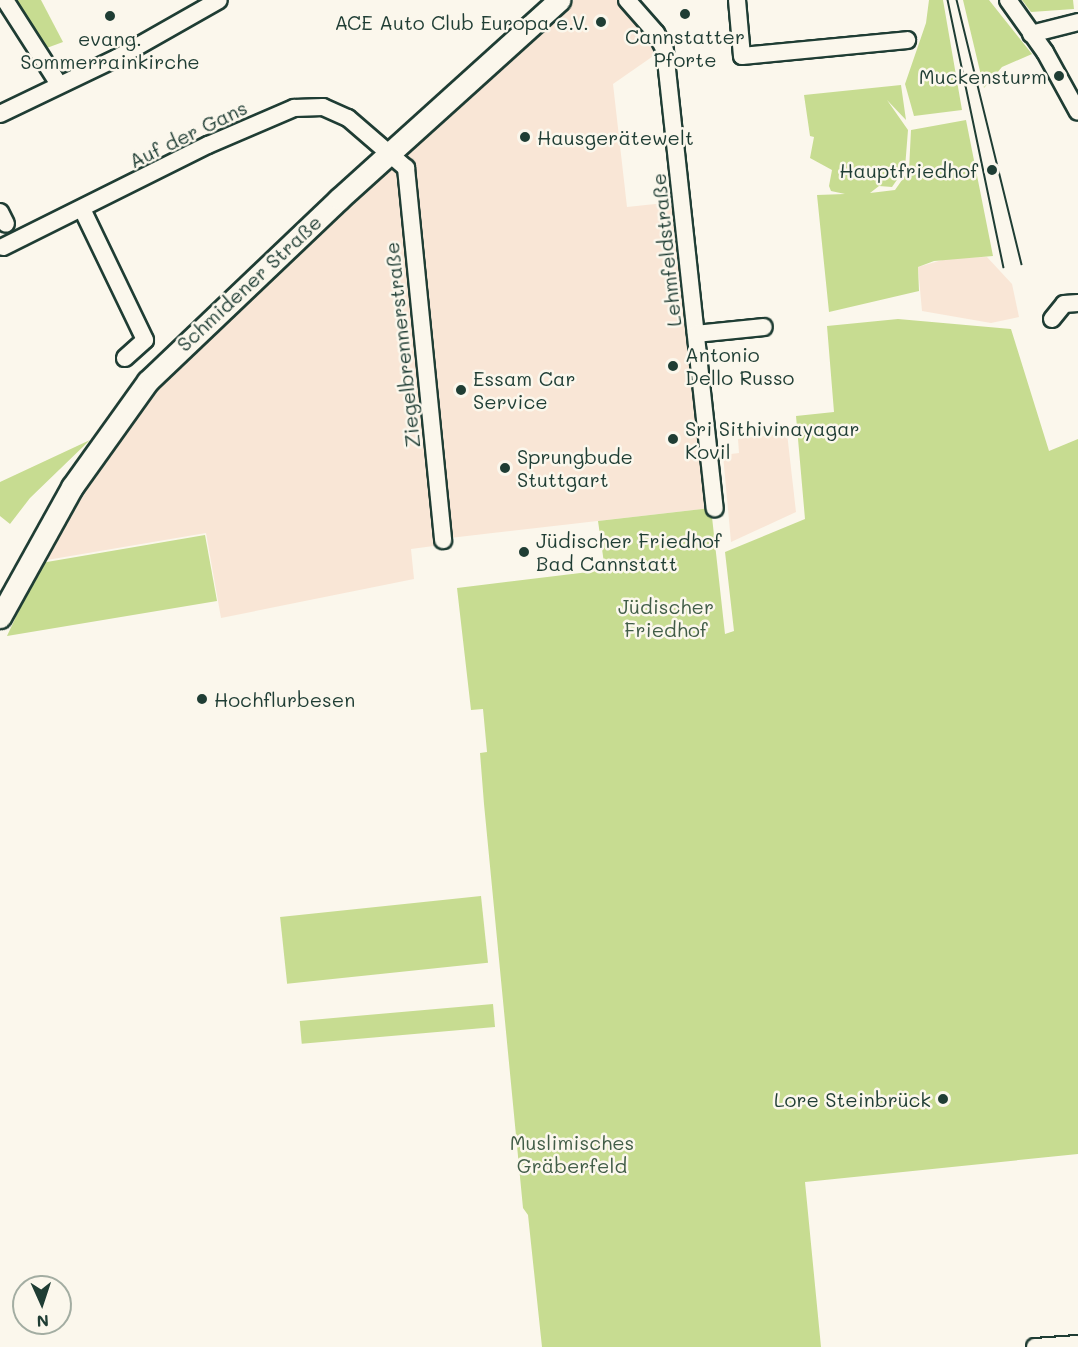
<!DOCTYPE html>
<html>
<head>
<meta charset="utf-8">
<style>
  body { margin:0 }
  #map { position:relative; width:1078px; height:1347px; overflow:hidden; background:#fbf7ec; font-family:Mali,sans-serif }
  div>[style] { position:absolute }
  .built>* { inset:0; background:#f9e6d6 }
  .green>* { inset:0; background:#c7dc91; transform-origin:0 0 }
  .roads { filter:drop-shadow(2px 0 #1f3d34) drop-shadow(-2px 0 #1f3d34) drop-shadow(0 2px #1f3d34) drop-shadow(0 -2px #1f3d34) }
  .minor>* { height:16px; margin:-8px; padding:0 8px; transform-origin:8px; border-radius:8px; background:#fbf7ec }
  .major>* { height:21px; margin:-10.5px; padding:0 10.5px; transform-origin:10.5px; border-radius:10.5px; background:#fbf7ec }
  .tram>* { height:1.5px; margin:-0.75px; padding:0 0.75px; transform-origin:0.75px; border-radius:0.75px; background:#1f3d34 }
  .dots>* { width:16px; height:16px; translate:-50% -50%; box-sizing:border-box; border:3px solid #fbf7ec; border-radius:50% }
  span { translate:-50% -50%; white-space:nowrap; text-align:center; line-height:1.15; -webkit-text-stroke:5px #fbf7ec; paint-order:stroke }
  .poi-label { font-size:20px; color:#1f3d34 }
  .right { translate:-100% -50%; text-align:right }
  .left { translate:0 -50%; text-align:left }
  .street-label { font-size:20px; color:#1f3d34 }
  .park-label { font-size:20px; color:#415d47 }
  .north { position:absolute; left:12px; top:1275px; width:60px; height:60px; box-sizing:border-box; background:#fbf7ec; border:2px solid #a3ada2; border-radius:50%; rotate:177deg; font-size:16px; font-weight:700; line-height:24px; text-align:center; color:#1f3d34 }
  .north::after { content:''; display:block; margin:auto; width:21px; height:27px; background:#1f3d34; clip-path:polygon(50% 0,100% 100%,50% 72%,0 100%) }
</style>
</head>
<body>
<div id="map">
  <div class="built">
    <div style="clip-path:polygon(574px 0,618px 0,651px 35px,659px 52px,613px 84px,627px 207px,674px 202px,711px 508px,441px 539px,441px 545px,411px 549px,414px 579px,221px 618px,206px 533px,41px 561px,109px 447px,186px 352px)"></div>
    <div style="clip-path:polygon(987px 257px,1012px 284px,1019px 317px,991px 323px,922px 311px,918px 267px,949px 258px)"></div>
    <div style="clip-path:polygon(787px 433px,796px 512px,731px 542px,723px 455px,739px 453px,738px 439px)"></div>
  </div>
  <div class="green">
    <div style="clip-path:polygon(14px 0,41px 0,63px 42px,44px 49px)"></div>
    <div style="clip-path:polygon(929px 0,943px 0,962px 110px,914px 116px,905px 84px,926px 23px)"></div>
    <div style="clip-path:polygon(963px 0,989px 0,1032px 54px,1002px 67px,984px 88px)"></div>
    <div style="clip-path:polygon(1022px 0,1073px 0,1074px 9px,1031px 12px)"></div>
    <div style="clip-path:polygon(901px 85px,906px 120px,887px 100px,908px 130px,905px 168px,892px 187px,879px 186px,870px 193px,895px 190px,909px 170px,911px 130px,966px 120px,993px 256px,934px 261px,918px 267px,919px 291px,829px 312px,817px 195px,845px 194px,831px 191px,829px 186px,832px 170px,810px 158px,814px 137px,810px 136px,804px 95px)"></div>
    <div style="clip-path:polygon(898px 319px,1011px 329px,1049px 451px,1078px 439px,1078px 1154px,805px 1182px,821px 1347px,542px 1347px,528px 1215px,523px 1208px,484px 804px,480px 753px,487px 752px,483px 709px,471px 710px,457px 588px,605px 570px,598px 521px,711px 508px,725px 634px,734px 631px,725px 552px,805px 519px,796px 416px,834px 412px,827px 326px)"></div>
    <div style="clip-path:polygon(90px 440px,30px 498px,10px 524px,0 516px,0 482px)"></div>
    <div style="clip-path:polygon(205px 535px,217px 601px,7px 636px,41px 563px)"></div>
    <div style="left:481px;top:896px;width:67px;height:202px;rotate:84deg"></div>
    <div style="left:493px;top:1004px;width:23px;height:194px;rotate:85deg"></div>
  </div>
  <div class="roads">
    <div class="minor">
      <div style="left:5px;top:0;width:98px;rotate:57.4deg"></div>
      <div style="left:627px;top:0;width:44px;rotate:48.7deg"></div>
      <div style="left:656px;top:33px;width:20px;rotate:63deg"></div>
      <div style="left:665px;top:51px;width:460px;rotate:83.8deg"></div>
      <div style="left:737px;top:0;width:56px;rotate:84.9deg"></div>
      <div style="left:742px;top:56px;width:166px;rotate:-5.5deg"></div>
      <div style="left:1008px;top:0;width:64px;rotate:54.6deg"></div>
      <div style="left:1045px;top:52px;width:68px;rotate:61.2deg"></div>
      <div style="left:1031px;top:34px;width:49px;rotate:-14.3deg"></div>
      <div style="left:0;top:114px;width:130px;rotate:-25.6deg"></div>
      <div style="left:117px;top:58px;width:117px;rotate:-29.6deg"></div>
      <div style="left:83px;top:211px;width:143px;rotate:64.3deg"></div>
      <div style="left:145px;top:340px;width:27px;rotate:138deg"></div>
      <div style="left:0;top:212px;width:13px;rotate:63deg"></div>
      <div style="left:3px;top:247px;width:229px;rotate:-26.5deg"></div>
      <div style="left:208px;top:145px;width:94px;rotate:-23.3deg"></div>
      <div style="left:294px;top:108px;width:29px;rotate:-2deg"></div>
      <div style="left:323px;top:107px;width:27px;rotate:24deg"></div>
      <div style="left:348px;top:118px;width:77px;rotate:40.8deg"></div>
      <div style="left:406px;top:168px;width:374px;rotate:84.3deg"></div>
      <div style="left:1052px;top:319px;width:19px;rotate:-51deg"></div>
      <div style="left:1064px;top:304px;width:14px;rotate:-4deg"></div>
      <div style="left:696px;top:334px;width:68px;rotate:-5.9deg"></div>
      <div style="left:1035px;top:1347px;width:43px;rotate:-4deg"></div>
    </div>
    <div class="major">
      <div style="left:0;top:617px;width:149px;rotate:-61deg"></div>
      <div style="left:72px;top:487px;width:130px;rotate:-54.4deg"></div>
      <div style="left:148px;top:381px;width:264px;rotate:-43.6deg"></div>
      <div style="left:339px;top:199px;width:297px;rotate:-42.1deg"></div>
    </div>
  </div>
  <div class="tram">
    <div style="left:948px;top:0;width:273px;rotate:78.2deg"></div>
    <div style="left:957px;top:0;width:272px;rotate:76.2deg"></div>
  </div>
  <div class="dots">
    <div style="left:685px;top:14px;background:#1f3d34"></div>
    <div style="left:110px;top:16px;background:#1f3d34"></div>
    <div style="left:601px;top:22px;background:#1f3d34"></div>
    <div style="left:1059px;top:76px;background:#1f3d34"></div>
    <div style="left:525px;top:137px;background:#1f3d34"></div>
    <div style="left:992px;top:170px;background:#1f3d34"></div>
    <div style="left:673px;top:366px;background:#1f3d34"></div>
    <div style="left:461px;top:390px;background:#1f3d34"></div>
    <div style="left:673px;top:439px;background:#1f3d34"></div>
    <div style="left:505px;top:468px;background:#1f3d34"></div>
    <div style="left:524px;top:552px;background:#1f3d34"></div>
    <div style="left:202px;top:699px;background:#1f3d34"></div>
    <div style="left:943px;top:1099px;background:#1f3d34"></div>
  </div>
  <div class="poi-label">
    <span class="right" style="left:589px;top:22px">ACE Auto Club Europa e.V.</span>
    <span style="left:685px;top:48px">Cannstatter<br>Pforte</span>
    <span style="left:110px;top:50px">evang.<br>Sommerrainkirche</span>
    <span class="right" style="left:1047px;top:76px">Muckensturm</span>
    <span class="left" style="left:537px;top:137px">Hausgerätewelt</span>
    <span class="right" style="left:978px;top:170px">Hauptfriedhof</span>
    <span class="left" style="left:685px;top:366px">Antonio<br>Dello Russo</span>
    <span class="left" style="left:473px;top:390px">Essam Car<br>Service</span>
    <span class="left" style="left:685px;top:440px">Sri Sithivinayagar<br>Kovil</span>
    <span class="left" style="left:517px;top:468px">Sprungbude<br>Stuttgart</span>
    <span class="left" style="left:536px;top:552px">Jüdischer Friedhof<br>Bad Cannstatt</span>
    <span class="left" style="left:214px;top:699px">Hochflurbesen</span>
    <span class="right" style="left:931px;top:1099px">Lore Steinbrück</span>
  </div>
  <div class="street-label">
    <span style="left:188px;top:134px;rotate:-26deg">Auf der Gans</span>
    <span style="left:666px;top:250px;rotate:-96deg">Lehmfeldstraße</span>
    <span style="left:249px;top:283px;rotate:-43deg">Schmidener Straße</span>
    <span style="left:402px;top:345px;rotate:-96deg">Ziegelbrennerstraße</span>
  </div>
  <div class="park-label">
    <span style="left:666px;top:618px">Jüdischer<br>Friedhof</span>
    <span style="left:572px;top:1154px">Muslimisches<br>Gräberfeld</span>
  </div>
  <div class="north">N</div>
</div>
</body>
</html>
